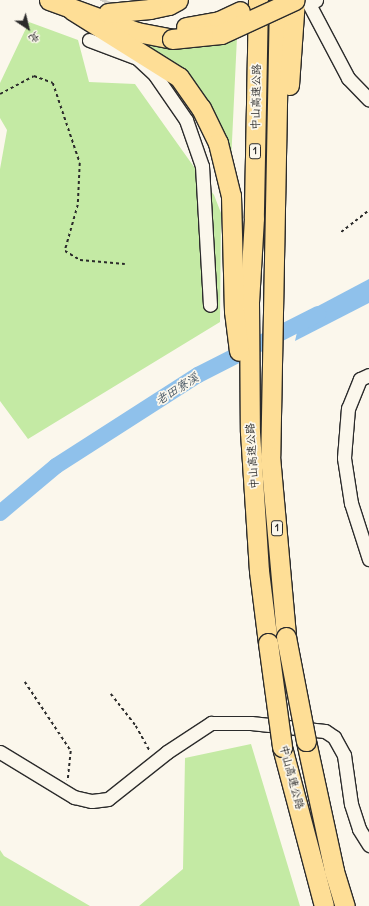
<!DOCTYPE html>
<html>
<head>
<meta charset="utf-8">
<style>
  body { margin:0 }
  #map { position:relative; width:369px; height:906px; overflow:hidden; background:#fbf7ec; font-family:Delius,"LXGW WenKai TC",sans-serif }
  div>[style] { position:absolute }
  .green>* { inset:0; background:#c4eaa4 }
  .water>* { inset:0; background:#8fc1eb }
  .river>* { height:16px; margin:-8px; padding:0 8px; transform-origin:8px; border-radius:8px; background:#8fc1eb }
  .minor-tunnel>* { height:13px; margin-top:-6.5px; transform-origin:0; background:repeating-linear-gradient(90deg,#d1cec5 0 13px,transparent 0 19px) }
  .path>* { height:1.5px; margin-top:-0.75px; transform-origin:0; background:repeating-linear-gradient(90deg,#2b2b2b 0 3px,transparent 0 6px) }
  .roads { filter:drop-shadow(1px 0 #2b2b2b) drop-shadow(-1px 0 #2b2b2b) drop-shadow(0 1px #2b2b2b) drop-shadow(0 -1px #2b2b2b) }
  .minor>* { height:13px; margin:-6.5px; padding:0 6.5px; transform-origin:6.5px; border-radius:6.5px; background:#fbf7ec }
  .highway>* { height:19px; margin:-9.5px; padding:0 9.5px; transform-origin:9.5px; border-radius:9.5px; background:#fede96 }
  .bridges { filter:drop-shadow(1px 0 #2b2b2b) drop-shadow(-1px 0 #2b2b2b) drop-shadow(0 1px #2b2b2b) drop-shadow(0 -1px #2b2b2b) }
  .highway-bridge>* { height:19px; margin:-9.5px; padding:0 9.5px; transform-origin:9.5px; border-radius:9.5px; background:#fede96 }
  span { translate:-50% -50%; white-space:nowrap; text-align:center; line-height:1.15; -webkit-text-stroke:3.5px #fbf7ec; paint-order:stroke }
  .shield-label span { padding:1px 3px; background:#fbf7ec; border:1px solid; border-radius:3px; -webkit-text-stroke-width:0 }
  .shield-label { font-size:10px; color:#2b2b2b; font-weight:700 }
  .street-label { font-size:11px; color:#2b2b2b }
  .water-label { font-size:12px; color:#495865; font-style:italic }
  .north { position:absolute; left:8px; top:8px; width:40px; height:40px; -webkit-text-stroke:3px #fbf7ec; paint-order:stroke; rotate:145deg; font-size:11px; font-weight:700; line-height:16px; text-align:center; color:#2b2b2b }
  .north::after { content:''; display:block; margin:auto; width:14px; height:18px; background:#2b2b2b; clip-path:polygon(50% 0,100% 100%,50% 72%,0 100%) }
</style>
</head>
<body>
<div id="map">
  <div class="green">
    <div style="clip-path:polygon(29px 22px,78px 40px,89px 82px,135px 84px,214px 195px,221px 213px,220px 322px,28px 439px,0 401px,0 169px,7px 130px,0 118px,0 83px)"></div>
    <div style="clip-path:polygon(237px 37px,231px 162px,179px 66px,140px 41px,223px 42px)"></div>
    <div style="clip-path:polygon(251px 744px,300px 906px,139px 906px,183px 869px,185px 758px)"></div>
    <div style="clip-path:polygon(0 850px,4px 856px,90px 906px,0 906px)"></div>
  </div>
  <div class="water">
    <div style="clip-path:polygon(369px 279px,369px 303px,295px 341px,301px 315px)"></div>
  </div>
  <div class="river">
    <div style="left:0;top:513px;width:73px;rotate:-40deg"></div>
    <div style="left:56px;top:466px;width:169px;rotate:-32.7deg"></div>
    <div style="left:198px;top:375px;width:135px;rotate:-26.9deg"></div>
  </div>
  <div class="minor-tunnel">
    <div style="left:98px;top:20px;width:22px;rotate:-66deg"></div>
  </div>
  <div class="path">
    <div style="left:0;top:94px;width:38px;rotate:-28deg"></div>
    <div style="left:34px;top:76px;width:20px;rotate:20deg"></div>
    <div style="left:53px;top:83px;width:84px;rotate:71.4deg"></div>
    <div style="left:80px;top:163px;width:42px;rotate:92.7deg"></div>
    <div style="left:78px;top:205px;width:48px;rotate:105.8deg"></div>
    <div style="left:65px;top:251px;width:17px;rotate:31deg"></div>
    <div style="left:80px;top:260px;width:45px;rotate:5.1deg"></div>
    <div style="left:341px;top:232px;width:36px;rotate:-38deg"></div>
    <div style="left:25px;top:682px;width:83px;rotate:56.3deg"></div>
    <div style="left:71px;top:751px;width:30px;rotate:96deg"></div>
    <div style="left:111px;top:694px;width:41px;rotate:52deg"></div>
    <div style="left:136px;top:726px;width:29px;rotate:61deg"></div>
  </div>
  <div class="roads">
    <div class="minor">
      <div style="left:316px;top:0;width:8px;rotate:150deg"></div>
      <div style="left:309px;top:4px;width:84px;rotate:62.2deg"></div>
      <div style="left:348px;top:78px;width:30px;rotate:46deg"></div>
      <div style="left:89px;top:40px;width:51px;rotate:20.6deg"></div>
      <div style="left:137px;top:58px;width:25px;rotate:43deg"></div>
      <div style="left:155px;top:75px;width:55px;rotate:55.4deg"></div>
      <div style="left:186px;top:120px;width:49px;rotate:70.8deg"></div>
      <div style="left:202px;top:166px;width:139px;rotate:86.7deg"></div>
      <div style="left:369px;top:375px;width:10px;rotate:156deg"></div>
      <div style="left:360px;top:379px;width:31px;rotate:112deg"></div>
      <div style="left:348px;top:408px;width:50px;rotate:94.6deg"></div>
      <div style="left:344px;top:458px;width:46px;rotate:81.2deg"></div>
      <div style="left:351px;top:503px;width:59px;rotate:72.2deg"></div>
      <div style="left:0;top:752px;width:87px;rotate:31.3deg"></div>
      <div style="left:74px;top:797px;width:18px;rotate:13deg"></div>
      <div style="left:92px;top:801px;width:16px;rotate:-7deg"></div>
      <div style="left:108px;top:799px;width:75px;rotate:-38.5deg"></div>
      <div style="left:167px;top:752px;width:53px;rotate:-33.4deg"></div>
      <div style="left:211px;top:723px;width:40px"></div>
      <div style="left:251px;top:723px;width:74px;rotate:6.2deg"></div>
      <div style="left:325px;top:731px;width:11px;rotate:34deg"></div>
      <div style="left:334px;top:737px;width:21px;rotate:61deg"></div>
      <div style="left:344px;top:755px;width:49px;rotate:81.9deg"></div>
      <div style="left:351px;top:804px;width:26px;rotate:72deg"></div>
      <div style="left:359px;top:829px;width:19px;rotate:58deg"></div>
    </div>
    <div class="highway">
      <div style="left:49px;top:0;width:94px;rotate:20deg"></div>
      <div style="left:137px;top:32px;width:36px;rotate:11deg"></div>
      <div style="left:258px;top:0;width:218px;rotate:91.1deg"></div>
      <div style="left:254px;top:218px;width:84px;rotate:93.4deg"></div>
      <div style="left:249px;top:302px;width:130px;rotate:89.6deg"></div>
      <div style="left:250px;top:432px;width:139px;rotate:86.3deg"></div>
      <div style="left:259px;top:571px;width:73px;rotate:82.9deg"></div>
      <div style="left:279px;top:0;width:456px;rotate:91.1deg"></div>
      <div style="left:270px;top:456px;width:182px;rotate:84.9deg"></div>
      <div style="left:72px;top:10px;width:126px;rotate:32.1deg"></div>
      <div style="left:179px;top:77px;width:38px;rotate:55deg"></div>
      <div style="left:201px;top:108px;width:39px;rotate:64deg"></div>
      <div style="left:218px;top:143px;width:55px;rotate:76.2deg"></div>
      <div style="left:231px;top:196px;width:115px;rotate:88.5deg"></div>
      <div style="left:234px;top:311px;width:40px;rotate:82.9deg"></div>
      <div style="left:108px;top:13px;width:42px;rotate:-5.4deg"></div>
      <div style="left:150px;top:9px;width:19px;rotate:-12deg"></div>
      <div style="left:169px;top:5px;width:10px;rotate:-29deg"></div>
      <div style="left:289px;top:85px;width:85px;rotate:-86deg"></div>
      <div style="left:306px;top:741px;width:133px;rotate:77.8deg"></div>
      <div style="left:334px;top:871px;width:37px;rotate:73deg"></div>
      <div style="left:282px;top:747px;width:164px;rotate:75.2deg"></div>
    </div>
  </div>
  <div class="bridges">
    <div class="highway-bridge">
      <div style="left:186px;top:27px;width:34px;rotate:-10deg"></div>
      <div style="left:219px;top:21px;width:23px;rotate:-25deg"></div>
      <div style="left:172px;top:39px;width:49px;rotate:-5.8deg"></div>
      <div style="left:221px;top:34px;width:81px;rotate:-24.7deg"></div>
      <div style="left:286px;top:637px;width:106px;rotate:79.1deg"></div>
      <div style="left:268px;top:643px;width:105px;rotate:82.3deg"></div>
    </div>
  </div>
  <div class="shield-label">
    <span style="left:255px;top:151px">1</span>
    <span style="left:277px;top:528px">1</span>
  </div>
  <div class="street-label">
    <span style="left:256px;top:97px;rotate:-89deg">中山高速公路</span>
    <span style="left:252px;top:456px;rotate:-94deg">中山高速公路</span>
    <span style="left:292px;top:777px;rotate:75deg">中山高速公路</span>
  </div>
  <div class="water-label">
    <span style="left:177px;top:389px;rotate:-32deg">老田寮溪</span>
  </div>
  <div class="north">北</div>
</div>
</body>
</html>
